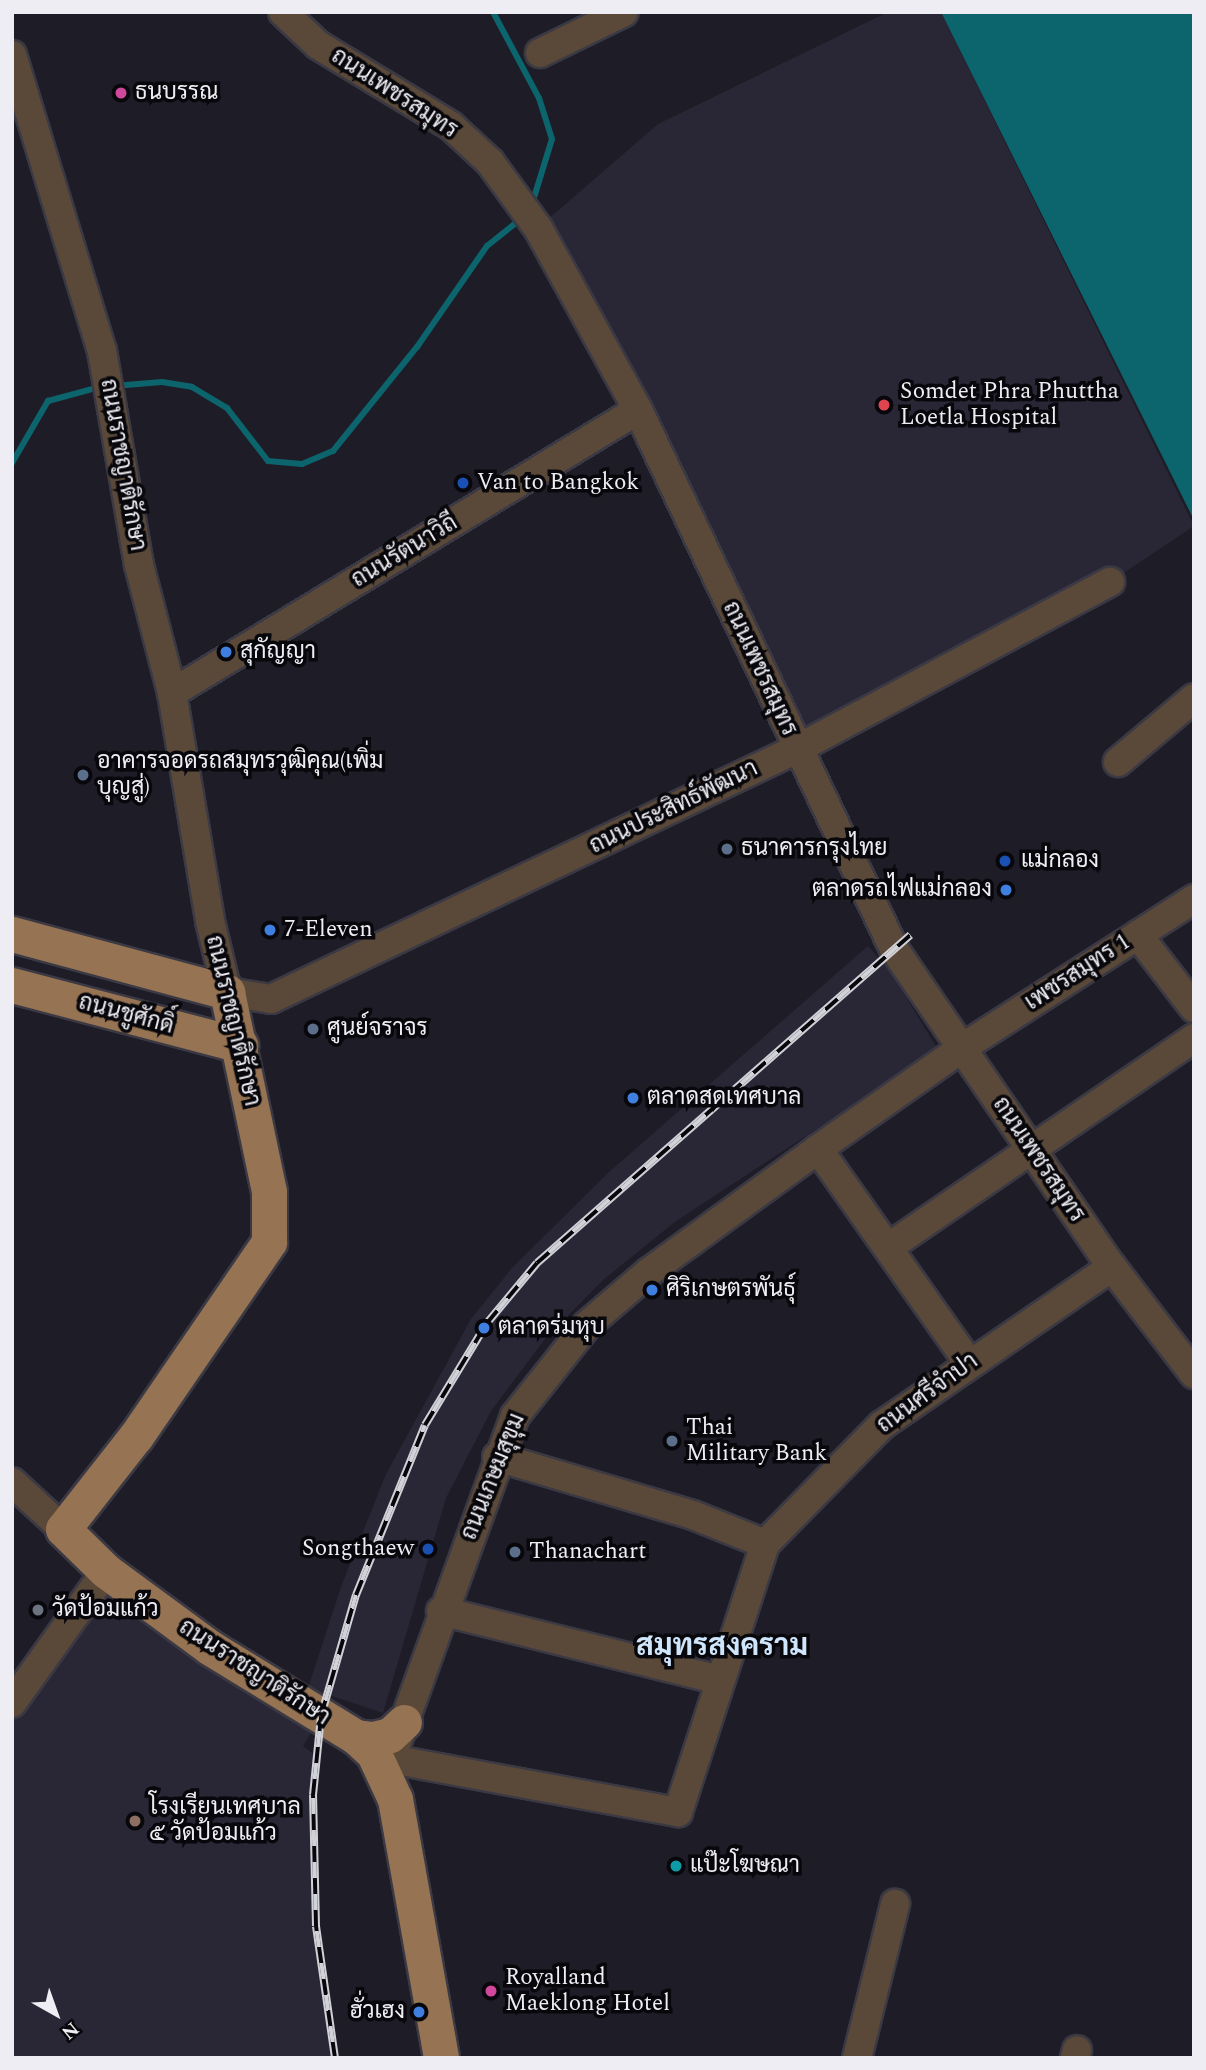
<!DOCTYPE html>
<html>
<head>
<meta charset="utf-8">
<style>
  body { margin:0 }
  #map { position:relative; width:1206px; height:2070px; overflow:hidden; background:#1e1c26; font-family:Spectral,Sarabun,serif }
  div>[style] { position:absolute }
  .built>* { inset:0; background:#292736 }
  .water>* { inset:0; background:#0c646c }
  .stream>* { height:6px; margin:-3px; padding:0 3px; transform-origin:3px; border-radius:3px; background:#0c646c }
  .roads { filter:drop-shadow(2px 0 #3b3943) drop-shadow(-2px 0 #3b3943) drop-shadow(0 2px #3b3943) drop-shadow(0 -2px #3b3943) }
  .minor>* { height:28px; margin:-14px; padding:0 14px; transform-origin:14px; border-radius:14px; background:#5a4939 }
  .major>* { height:35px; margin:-17.5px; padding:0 17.5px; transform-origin:17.5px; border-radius:17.5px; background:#967352 }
  .rail>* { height:8px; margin-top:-4px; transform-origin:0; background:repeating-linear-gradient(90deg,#08070b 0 16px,#d1d1d8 0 32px); box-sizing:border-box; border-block:2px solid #d1d1d8 }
  .dots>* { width:19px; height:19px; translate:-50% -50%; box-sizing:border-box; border:4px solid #08070b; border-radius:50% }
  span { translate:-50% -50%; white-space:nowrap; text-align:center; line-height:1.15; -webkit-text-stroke:7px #08070b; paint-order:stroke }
  .poi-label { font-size:23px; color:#ededf3 }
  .left { translate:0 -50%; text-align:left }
  .right { translate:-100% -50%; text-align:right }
  .street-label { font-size:23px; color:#ededf3 }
  .district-label { font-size:30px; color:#cee5fc; font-weight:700 }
  .frame { position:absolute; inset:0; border:14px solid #ededf3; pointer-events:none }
  .north { position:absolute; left:21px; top:1979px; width:70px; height:70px; -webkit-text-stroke:5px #08070b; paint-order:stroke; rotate:140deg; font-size:19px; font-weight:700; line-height:28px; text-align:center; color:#ededf3 }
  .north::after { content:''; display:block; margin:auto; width:24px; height:32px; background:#ededf3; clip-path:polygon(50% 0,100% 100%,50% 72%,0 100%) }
</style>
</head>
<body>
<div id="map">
  <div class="built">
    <div style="clip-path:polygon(888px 12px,941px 12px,1194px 526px,1110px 582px,797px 749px,538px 228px,658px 124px)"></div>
    <div style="clip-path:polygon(868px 946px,891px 972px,938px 1050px,676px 1221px,603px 1280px,545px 1339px,491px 1411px,446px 1498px,383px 1713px,308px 1688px,341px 1587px,386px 1474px,471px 1319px,512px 1268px,608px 1173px)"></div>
    <div style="clip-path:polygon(106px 1571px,321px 1716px,303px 1746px,317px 1757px,316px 1926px,335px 2058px,12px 2058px,12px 1703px)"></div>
  </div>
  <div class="water">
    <div style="clip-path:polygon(941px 12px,1194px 12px,1194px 520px)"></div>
  </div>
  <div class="stream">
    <div style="left:493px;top:12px;width:98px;rotate:61.9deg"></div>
    <div style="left:539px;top:98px;width:43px;rotate:72.4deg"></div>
    <div style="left:552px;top:139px;width:68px;rotate:107.1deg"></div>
    <div style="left:114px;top:386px;width:48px;rotate:-4.8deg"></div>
    <div style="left:162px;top:382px;width:30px;rotate:9deg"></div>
    <div style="left:192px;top:387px;width:41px;rotate:31deg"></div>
    <div style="left:227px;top:408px;width:67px;rotate:52.3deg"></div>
    <div style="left:268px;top:461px;width:34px;rotate:5deg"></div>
    <div style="left:302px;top:464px;width:34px;rotate:-23deg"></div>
    <div style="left:333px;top:451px;width:134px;rotate:-51.1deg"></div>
    <div style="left:417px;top:347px;width:123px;rotate:-55.3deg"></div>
    <div style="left:487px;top:246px;width:45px;rotate:-38.7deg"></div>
    <div style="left:12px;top:463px;width:72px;rotate:-59.9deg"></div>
    <div style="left:48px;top:401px;width:54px;rotate:-15.1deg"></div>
  </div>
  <div class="roads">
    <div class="minor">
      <div style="left:283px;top:12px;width:48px;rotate:43.3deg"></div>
      <div style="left:318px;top:45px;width:156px;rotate:31.3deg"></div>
      <div style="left:451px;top:126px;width:53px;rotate:42.7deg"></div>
      <div style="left:490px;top:162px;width:82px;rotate:54deg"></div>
      <div style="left:538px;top:228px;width:208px;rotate:61.2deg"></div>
      <div style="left:638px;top:410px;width:597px;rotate:64.59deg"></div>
      <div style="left:894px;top:949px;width:386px;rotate:55.6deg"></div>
      <div style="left:1112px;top:1267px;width:135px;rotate:52.5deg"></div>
      <div style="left:540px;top:53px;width:93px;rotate:-26deg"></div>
      <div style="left:12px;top:55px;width:309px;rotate:73.1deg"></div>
      <div style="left:102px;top:351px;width:217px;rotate:80.2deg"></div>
      <div style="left:139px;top:565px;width:132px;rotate:75.5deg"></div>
      <div style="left:172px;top:693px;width:231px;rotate:80.5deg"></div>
      <div style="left:210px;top:921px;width:73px;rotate:76.5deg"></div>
      <div style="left:227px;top:992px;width:45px;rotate:9deg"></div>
      <div style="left:271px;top:999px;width:582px;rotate:-25.42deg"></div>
      <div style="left:797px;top:749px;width:355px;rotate:-28.1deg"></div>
      <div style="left:172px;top:693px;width:545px;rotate:-31.27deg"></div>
      <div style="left:1118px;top:762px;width:99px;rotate:-40.1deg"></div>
      <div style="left:1138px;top:935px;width:92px;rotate:52.5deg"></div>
      <div style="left:818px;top:1149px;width:262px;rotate:54.8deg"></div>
      <div style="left:889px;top:1247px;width:370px;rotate:-34.4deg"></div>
      <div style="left:497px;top:1457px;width:204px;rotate:16.5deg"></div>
      <div style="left:693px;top:1515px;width:78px;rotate:21.9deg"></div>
      <div style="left:12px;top:1482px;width:69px;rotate:42.7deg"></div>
      <div style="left:441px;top:1611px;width:287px;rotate:13.9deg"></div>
      <div style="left:12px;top:1703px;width:162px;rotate:-54.5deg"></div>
      <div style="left:397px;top:1742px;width:347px;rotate:-70.1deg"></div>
      <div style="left:515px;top:1416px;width:116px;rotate:-51.6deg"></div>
      <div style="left:587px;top:1325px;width:82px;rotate:-40.5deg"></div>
      <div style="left:649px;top:1272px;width:209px;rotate:-36deg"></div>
      <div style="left:818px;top:1149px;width:176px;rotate:-35deg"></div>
      <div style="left:962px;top:1048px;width:276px;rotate:-32.7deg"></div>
      <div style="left:391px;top:1759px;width:292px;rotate:10.5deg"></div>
      <div style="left:678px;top:1812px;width:282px;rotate:-72deg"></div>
      <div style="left:765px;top:1544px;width:167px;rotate:-45.5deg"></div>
      <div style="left:882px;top:1425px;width:279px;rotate:-34.5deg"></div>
      <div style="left:857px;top:2058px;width:159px;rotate:-76.1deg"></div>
      <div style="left:1075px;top:2058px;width:8px;rotate:-76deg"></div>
    </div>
    <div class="major">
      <div style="left:12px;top:934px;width:223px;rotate:15.1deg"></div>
      <div style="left:227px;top:992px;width:204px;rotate:78.1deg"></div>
      <div style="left:269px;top:1192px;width:50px;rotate:90deg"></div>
      <div style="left:269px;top:1242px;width:235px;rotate:124.4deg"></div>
      <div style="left:136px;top:1436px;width:118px;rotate:128.1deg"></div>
      <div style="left:63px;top:1529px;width:60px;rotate:44.3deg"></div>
      <div style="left:106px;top:1571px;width:128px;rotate:36.4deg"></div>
      <div style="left:209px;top:1647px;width:172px;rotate:31.5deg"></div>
      <div style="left:356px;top:1737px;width:25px;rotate:43deg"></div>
      <div style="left:374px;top:1754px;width:50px;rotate:65deg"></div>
      <div style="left:395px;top:1799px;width:263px;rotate:79.9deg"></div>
      <div style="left:12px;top:985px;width:236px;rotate:14.7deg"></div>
      <div style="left:356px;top:1737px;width:17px;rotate:7deg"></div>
      <div style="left:373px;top:1739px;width:17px;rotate:-13deg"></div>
      <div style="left:390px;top:1735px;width:19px;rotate:-43deg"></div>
    </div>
  </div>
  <div class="rail">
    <div style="left:335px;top:2058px;width:133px;rotate:-98.2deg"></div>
    <div style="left:316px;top:1926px;width:131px;rotate:-91.3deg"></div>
    <div style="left:313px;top:1795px;width:79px;rotate:-84.2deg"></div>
    <div style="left:321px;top:1716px;width:126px;rotate:-73.9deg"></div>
    <div style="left:356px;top:1595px;width:183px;rotate:-67.9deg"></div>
    <div style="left:425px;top:1425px;width:119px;rotate:-58.7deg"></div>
    <div style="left:487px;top:1323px;width:78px;rotate:-50.2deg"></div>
    <div style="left:537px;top:1263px;width:497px;rotate:-41.3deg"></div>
  </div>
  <div class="dots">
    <div style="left:121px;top:93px;background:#d1479c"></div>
    <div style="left:884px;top:405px;background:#e0444e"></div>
    <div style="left:463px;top:483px;background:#1a4fb4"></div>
    <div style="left:226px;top:652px;background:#3f7fe0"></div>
    <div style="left:83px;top:775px;background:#5c6f8a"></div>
    <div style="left:727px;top:849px;background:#5c6f8a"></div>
    <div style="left:1005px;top:861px;background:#1a4fb4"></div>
    <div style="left:1006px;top:890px;background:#3f7fe0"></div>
    <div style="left:270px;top:930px;background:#3f7fe0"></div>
    <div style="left:313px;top:1029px;background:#5c6f8a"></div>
    <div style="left:633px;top:1098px;background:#3f7fe0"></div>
    <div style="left:652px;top:1290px;background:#3f7fe0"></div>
    <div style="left:484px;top:1328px;background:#3f7fe0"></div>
    <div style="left:672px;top:1441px;background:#5c6f8a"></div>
    <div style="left:428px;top:1549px;background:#1a4fb4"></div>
    <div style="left:515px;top:1552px;background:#5c6f8a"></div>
    <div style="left:38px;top:1610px;background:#6b7280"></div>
    <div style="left:135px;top:1821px;background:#8d6e63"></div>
    <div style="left:676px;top:1866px;background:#0f9aa8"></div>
    <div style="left:491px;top:1991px;background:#d1479c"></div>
    <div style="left:419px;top:2012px;background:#3f7fe0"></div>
  </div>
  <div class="poi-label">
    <span class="left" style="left:135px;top:93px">ธนบรรณ</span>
    <span class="left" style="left:900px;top:405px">Somdet Phra Phuttha<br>Loetla Hospital</span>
    <span class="left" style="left:477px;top:483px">Van to Bangkok</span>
    <span class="left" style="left:240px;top:652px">สุกัญญา</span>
    <span class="left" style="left:97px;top:775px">อาคารจอดรถสมุทรวุฒิคุณ(เพิ่ม<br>บุญสู่)</span>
    <span class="left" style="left:741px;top:849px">ธนาคารกรุงไทย</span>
    <span class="left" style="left:1021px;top:861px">แม่กลอง</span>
    <span class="right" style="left:992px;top:890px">ตลาดรถไฟแม่กลอง</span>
    <span class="left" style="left:284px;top:930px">7-Eleven</span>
    <span class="left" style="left:327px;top:1029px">ศูนย์จราจร</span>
    <span class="left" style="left:647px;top:1098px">ตลาดสดเทศบาล</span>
    <span class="left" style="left:666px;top:1290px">ศิริเกษตรพันธุ์</span>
    <span class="left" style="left:498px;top:1328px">ตลาดร่มหุบ</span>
    <span class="left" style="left:686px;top:1441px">Thai<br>Military Bank</span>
    <span class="right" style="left:414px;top:1549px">Songthaew</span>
    <span class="left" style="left:529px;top:1552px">Thanachart</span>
    <span class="left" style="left:52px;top:1610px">วัดป้อมแก้ว</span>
    <span class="left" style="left:149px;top:1821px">โรงเรียนเทศบาล<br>๕ วัดป้อมแก้ว</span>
    <span class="left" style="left:690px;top:1866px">แป๊ะโฆษณา</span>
    <span class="left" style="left:505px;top:1991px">Royalland<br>Maeklong Hotel</span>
    <span class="right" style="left:405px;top:2012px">ฮั่วเฮง</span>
  </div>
  <div class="street-label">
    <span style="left:394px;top:94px;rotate:33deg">ถนนเพชรสมุทร</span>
    <span style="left:122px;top:465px;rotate:80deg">ถนนราชญาติรักษา</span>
    <span style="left:405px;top:552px;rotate:-31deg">ถนนรัตนาวิถี</span>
    <span style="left:759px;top:669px;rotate:65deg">ถนนเพชรสมุทร</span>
    <span style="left:674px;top:808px;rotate:-26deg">ถนนประสิทธ์พัฒนา</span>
    <span style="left:1078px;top:973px;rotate:-33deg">เพชรสมุทร 1</span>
    <span style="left:126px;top:1015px;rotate:15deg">ถนนชูศักดิ์</span>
    <span style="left:232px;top:1021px;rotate:77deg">ถนนราชญาติรักษา</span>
    <span style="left:1038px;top:1160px;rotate:56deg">ถนนเพชรสมุทร</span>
    <span style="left:928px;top:1394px;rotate:-36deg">ถนนศรีจำปา</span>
    <span style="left:494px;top:1477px;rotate:-68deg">ถนนเกษมสุขุม</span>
    <span style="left:254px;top:1673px;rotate:33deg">ถนนราชญาติรักษา</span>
  </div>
  <div class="district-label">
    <span style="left:722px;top:1646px">สมุทรสงคราม</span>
  </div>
  <div class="frame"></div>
  <div class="north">N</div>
</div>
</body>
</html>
